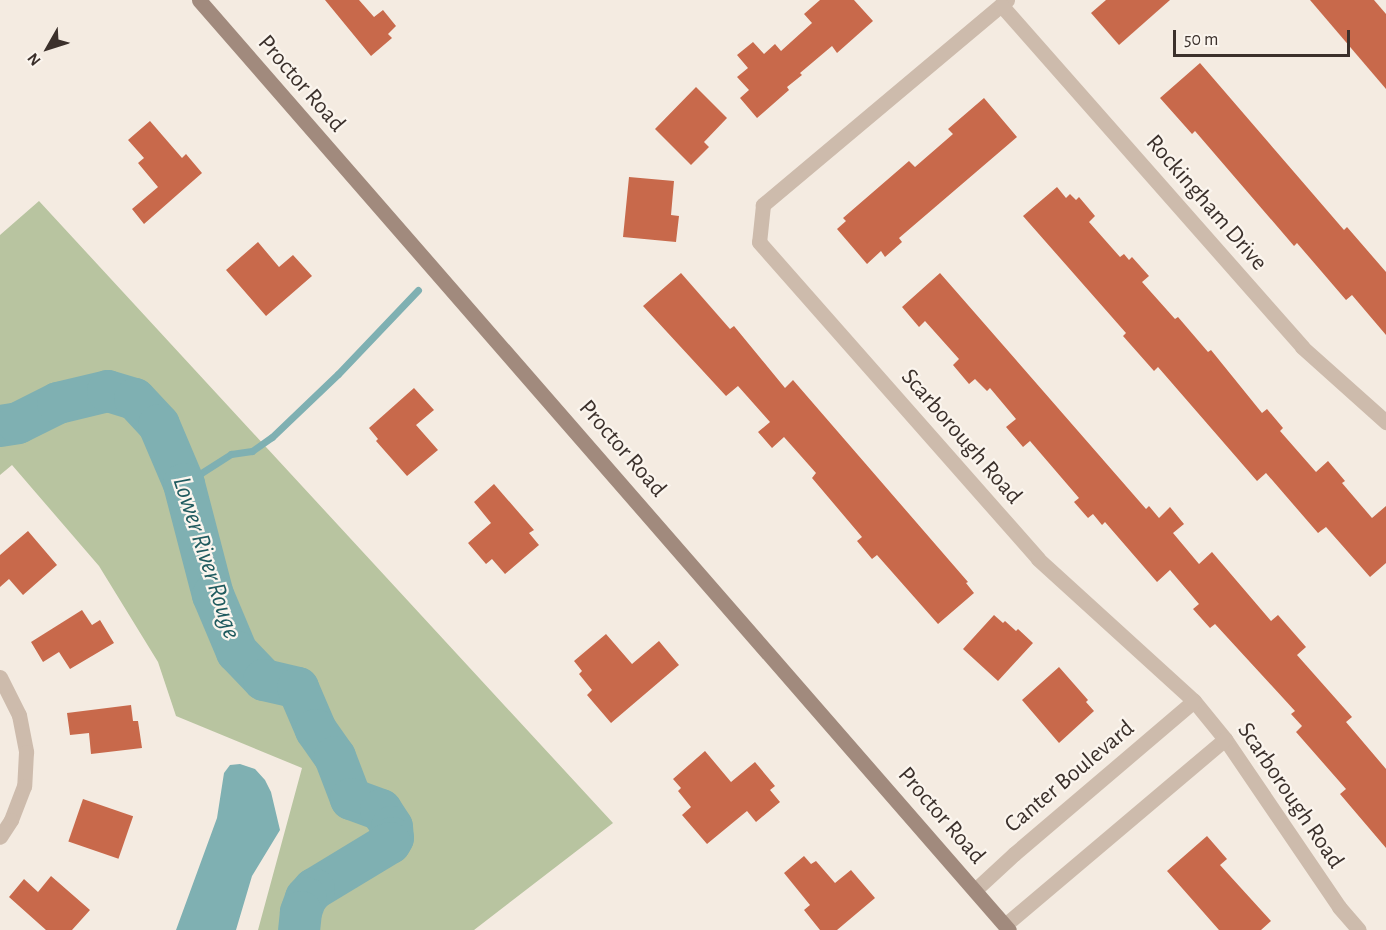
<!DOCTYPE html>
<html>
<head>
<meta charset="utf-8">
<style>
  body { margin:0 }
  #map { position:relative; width:1386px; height:930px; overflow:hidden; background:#f4ebe1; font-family:"Alegreya Sans",sans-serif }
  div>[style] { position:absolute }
  .green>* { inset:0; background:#b8c4a0 }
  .water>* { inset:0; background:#7fb0b2 }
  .stream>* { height:7px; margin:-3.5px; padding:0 3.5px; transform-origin:3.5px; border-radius:3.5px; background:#7fb0b2 }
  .river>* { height:42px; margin:-21px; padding:0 21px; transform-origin:21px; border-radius:21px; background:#7fb0b2 }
  .building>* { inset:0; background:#c8694b; transform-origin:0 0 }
  .street>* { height:15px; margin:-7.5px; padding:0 7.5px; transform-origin:7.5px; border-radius:7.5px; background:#cdbbac }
  .secondary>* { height:15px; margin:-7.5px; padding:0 7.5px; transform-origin:7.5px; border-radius:7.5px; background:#a18a7d }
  span { translate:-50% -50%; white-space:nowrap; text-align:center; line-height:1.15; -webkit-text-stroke:4.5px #fbf5ee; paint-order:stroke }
  .street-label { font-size:24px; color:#3b302b }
  .water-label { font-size:26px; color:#1f5a5e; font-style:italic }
  .north { position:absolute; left:18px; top:18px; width:60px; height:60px; -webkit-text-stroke:4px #fbf5ee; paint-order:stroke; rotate:231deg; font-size:16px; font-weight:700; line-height:24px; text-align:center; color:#3b302b }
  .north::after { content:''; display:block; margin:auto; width:21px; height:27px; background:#3b302b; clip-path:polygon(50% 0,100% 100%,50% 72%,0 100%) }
  .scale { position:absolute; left:1173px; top:30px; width:177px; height:27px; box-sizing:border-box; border:3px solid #3b302b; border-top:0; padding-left:8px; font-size:18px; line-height:21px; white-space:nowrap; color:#3b302b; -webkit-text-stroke:4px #fbf5ee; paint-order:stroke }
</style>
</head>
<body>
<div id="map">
  <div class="green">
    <div style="clip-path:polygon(39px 201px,613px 823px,474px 930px,258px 930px,302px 768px,176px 716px,158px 662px,99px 566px,12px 465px,0 475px,0 235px)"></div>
  </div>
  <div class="water">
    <div style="clip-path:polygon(240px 764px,255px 769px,265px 780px,271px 792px,280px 830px,252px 876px,236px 930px,176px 930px,217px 818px,224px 773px,230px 765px)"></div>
  </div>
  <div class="stream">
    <div style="left:184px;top:484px;width:56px;rotate:-32.6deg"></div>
    <div style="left:231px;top:454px;width:21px;rotate:-8deg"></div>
    <div style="left:252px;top:451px;width:24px;rotate:-35deg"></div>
    <div style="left:272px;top:437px;width:91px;rotate:-43.7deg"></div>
    <div style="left:338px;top:374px;width:116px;rotate:-46.4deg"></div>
  </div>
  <div class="river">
    <div style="left:0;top:426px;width:18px;rotate:-9deg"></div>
    <div style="left:18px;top:423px;width:45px;rotate:-26.6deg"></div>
    <div style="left:58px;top:403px;width:51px;rotate:-13.5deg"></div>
    <div style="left:108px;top:391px;width:28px;rotate:17deg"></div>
    <div style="left:135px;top:399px;width:35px;rotate:47deg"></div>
    <div style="left:159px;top:425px;width:64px;rotate:67deg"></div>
    <div style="left:184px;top:484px;width:115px;rotate:75.4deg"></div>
    <div style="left:213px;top:595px;width:62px;rotate:67.2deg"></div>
    <div style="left:237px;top:652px;width:39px;rotate:46deg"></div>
    <div style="left:264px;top:680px;width:35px;rotate:13deg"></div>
    <div style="left:298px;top:688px;width:46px;rotate:66.8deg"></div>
    <div style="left:316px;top:730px;width:33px;rotate:55deg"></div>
    <div style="left:335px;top:757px;width:45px;rotate:69.1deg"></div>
    <div style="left:351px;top:799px;width:32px;rotate:20deg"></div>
    <div style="left:381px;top:810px;width:20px;rotate:57deg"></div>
    <div style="left:392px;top:827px;width:11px;rotate:85deg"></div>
    <div style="left:393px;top:838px;width:6px;rotate:121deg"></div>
    <div style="left:390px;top:843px;width:89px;rotate:148.8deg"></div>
    <div style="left:314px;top:889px;width:12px;rotate:132deg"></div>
    <div style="left:306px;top:898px;width:15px;rotate:110deg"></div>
    <div style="left:301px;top:912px;width:18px;rotate:96deg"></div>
  </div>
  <div class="building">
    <div style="clip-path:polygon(325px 0,359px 0,374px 17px,383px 10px,396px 26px,388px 34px,392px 38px,371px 56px)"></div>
    <div style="clip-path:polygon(820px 0,854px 0,873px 21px,837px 53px,832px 46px,800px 73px,802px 75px,787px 87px,789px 90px,757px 118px,740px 98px,749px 90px,737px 77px,748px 68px,737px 55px,753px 42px,764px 54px,775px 44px,781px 51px,812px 23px,804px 14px)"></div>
    <div style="clip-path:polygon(1106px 0,1170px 0,1119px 45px,1091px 13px)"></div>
    <div style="clip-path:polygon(1310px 0,1374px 0,1386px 14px,1386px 89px)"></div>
    <div style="clip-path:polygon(1200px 63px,1344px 230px,1347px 227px,1386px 272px,1386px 335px,1352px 295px,1346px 300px,1297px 243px,1294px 246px,1195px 131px,1192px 134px,1160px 98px)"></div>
    <div style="clip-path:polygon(696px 87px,727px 118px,704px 142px,709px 147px,691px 165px,655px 129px)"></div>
    <div style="clip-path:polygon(984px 98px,1017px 137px,899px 238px,902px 242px,885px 257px,881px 251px,867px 264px,837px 229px,846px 221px,843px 218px,909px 161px,915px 167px,953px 134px,948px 129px)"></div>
    <div style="clip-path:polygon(150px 121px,182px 158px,186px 154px,202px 173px,144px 224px,132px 209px,158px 187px,138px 163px,144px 158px,128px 140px)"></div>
    <div style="clip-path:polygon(629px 177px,674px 181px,671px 215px,679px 216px,676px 242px,623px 237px)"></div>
    <div style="clip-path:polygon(1057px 187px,1066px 198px,1070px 194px,1076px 200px,1079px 197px,1095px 216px,1089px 222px,1120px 257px,1124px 254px,1129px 260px,1132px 257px,1149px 276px,1142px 282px,1175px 319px,1178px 317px,1208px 352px,1211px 350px,1262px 413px,1267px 409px,1283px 428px,1280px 431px,1316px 472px,1328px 461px,1345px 481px,1342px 483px,1372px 518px,1386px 506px,1386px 563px,1370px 577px,1326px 527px,1318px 533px,1266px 473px,1257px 481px,1158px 367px,1154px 371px,1123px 336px,1126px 333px,1023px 216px)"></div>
    <div style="clip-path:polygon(258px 242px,279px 267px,293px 255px,312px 276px,266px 316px,226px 270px)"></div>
    <div style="clip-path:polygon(681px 273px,730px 329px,734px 326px,785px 388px,793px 380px,968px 582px,966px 583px,974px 593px,938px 624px,877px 555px,872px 559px,857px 541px,862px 537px,812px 478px,816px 473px,784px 437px,772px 448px,758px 432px,770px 422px,738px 386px,726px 396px,643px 306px)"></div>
    <div style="clip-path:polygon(940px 273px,1146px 509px,1149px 506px,1159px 518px,1170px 507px,1184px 524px,1173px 533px,1199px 564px,1212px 552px,1271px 621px,1278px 615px,1306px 647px,1297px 655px,1352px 717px,1346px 722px,1386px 769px,1386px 848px,1340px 794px,1346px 789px,1296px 732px,1302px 726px,1291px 714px,1295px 711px,1215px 624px,1210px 628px,1193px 609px,1199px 604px,1170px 570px,1157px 582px,1105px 522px,1102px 525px,1093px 514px,1088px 518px,1074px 502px,1079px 498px,1030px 441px,1023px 447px,1006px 427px,1016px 419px,990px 388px,987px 391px,975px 379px,969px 384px,953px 365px,959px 359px,925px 321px,919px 327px,902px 307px)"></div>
    <div style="clip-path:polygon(414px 388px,434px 410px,416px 425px,438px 450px,407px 476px,376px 441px,378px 439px,369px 428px)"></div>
    <div style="clip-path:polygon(494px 484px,534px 530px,529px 533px,539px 545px,505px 574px,492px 559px,486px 564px,468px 543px,491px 523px,474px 502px)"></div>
    <div style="clip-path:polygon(28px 531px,57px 565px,23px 595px,9px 579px,0 587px,0 555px)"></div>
    <div style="clip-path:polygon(82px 610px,92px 625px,100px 620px,114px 643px,70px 669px,59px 652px,43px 662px,31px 642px)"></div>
    <div style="clip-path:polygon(994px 615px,1003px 623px,1005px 621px,1016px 631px,1018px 629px,1033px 643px,998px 681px,963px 649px)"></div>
    <div style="clip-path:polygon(606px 634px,632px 664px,659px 641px,679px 665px,611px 723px,587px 695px,592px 690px,579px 674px,582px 671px,574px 661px)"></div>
    <div style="clip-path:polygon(1059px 667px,1088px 700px,1086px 702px,1094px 711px,1059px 743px,1022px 700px)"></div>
    <div style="clip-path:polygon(131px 705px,133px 721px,138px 721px,142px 748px,91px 754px,89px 733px,70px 735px,67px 713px)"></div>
    <div style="clip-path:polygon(705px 751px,731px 782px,755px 762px,775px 786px,770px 790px,780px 802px,756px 822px,747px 811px,707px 844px,682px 815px,691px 807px,678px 791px,681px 788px,673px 779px)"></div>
    <div style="left:83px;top:799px;width:53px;height:45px;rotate:19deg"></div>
    <div style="clip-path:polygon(1207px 836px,1227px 859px,1220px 865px,1271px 921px,1261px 930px,1219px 930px,1167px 871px)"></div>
    <div style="clip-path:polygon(804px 856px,811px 864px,816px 861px,835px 883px,851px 870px,875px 898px,837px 930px,820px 930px,804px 910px,810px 905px,784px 873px)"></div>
    <div style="clip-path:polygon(51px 876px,90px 910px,72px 930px,46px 930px,9px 897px,24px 879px,38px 892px)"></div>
  </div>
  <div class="street">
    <div style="left:1007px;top:0;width:319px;rotate:140deg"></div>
    <div style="left:763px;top:205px;width:37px;rotate:96deg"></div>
    <div style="left:759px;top:242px;width:422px;rotate:48.6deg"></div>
    <div style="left:1038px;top:559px;width:211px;rotate:42.3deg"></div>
    <div style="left:1194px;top:701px;width:49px;rotate:50.8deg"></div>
    <div style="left:1225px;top:739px;width:203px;rotate:55.8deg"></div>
    <div style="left:1339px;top:907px;width:30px;rotate:49deg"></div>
    <div style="left:1001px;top:5px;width:456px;rotate:48.6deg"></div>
    <div style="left:1302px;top:347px;width:113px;rotate:41.8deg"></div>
    <div style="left:0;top:677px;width:42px;rotate:63.4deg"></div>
    <div style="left:19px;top:715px;width:38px;rotate:79deg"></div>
    <div style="left:26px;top:752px;width:34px;rotate:93deg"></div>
    <div style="left:24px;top:786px;width:36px;rotate:111deg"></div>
    <div style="left:11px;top:820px;width:20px;rotate:123deg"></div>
    <div style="left:975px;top:890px;width:53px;rotate:-42.7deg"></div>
    <div style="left:1014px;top:854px;width:236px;rotate:-40.4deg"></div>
    <div style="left:1005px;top:925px;width:288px;rotate:-40.2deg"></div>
  </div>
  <div class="secondary">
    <div style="left:199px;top:0;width:1233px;rotate:48.95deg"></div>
  </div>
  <div class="street-label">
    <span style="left:301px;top:84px;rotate:49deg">Proctor Road</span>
    <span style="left:1206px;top:203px;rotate:49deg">Rockingham Drive</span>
    <span style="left:961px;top:437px;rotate:49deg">Scarborough Road</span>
    <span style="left:622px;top:449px;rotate:49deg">Proctor Road</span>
    <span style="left:1070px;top:777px;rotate:-40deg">Canter Boulevard</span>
    <span style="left:1290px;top:796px;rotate:56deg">Scarborough Road</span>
    <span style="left:941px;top:816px;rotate:49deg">Proctor Road</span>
  </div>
  <div class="water-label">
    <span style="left:206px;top:558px;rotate:72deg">Lower River Rouge</span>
  </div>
  <div class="north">N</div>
  <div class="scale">50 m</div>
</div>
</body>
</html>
